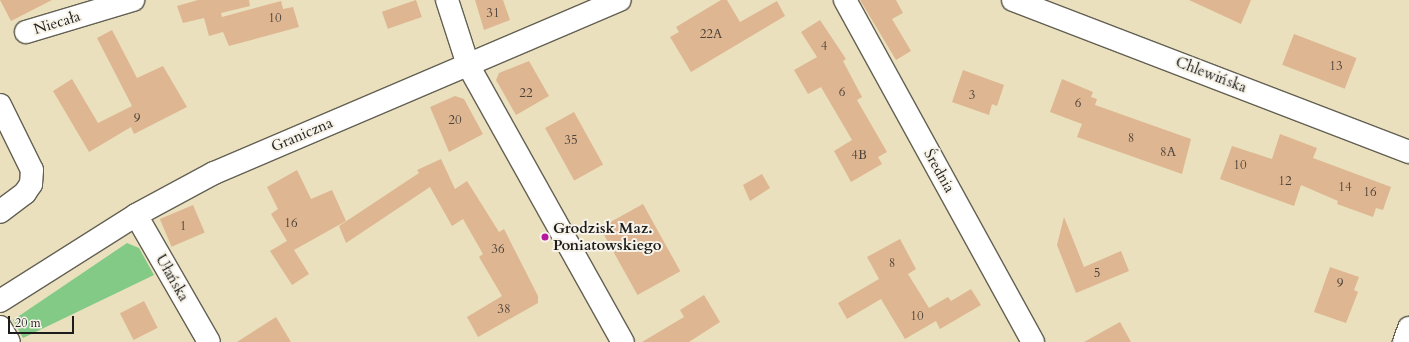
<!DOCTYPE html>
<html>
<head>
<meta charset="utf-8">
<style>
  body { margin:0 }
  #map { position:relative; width:1409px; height:342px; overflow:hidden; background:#eae0bd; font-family:Cardo,serif }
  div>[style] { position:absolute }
  .green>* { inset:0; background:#82ca86 }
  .building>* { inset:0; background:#deb691; transform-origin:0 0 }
  .roads { filter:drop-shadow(1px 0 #646154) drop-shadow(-1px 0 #646154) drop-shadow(0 1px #646154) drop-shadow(0 -1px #646154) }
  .minor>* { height:22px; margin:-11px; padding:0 11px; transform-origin:11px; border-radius:11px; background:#fff }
  .dots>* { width:11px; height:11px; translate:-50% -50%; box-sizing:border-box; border:2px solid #f7f3e8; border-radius:50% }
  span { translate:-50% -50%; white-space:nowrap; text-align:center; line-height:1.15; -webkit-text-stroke:4px #f7f3e8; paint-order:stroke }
  .number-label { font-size:13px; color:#4c4239 }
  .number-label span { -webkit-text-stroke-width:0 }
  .street-label { font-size:15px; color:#1c1c1c }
  .poi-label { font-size:15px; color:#1c1c1c; font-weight:700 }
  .left { translate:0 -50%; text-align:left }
  .scale { position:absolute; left:8px; top:316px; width:66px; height:18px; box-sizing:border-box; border:2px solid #1c1c1c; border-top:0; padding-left:5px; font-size:12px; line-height:14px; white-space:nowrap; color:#1c1c1c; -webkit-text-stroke:3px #f7f3e8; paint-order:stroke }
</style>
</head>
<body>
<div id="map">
  <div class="green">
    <div style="clip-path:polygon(127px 243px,139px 248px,154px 275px,23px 338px,13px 320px)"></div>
  </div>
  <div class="building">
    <div style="clip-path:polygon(0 0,52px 0,11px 21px)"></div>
    <div style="clip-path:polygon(198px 0,249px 0,250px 6px,221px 13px,222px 17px,281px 1px,283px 9px,293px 7px,299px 27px,229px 46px,223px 32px,209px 36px,204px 18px,183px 23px,177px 6px)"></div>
    <div style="left:416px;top:0;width:18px;height:36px;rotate:71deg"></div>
    <div style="clip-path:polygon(475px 0,503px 0,510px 20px,484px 30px)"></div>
    <div style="clip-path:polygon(721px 0,727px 0,740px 22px,777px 1px,785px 16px,691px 72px,670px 37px,679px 32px,676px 27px)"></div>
    <div style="clip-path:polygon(860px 0,896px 0,903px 13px,892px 19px,911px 51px,896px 60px)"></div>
    <div style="clip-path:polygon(1189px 0,1251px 0,1241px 24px)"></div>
    <div style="clip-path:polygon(820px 20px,846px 59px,843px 61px,862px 97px,857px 100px,887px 152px,878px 157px,882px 164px,851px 182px,834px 151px,852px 140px,821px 87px,808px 94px,794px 70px,817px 57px,801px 32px)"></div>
    <div style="clip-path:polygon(112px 30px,137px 78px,163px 66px,187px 107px,134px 134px,131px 127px,89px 152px,53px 91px,72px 79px,98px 123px,132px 106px,97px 38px)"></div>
    <div style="left:1294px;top:34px;width:67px;height:33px;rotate:21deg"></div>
    <div style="clip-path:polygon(529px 61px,549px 96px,516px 115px,496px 80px,499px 73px)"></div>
    <div style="clip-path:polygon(963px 70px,1004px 85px,997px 106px,992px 104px,989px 115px,952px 102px)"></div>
    <div style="clip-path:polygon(1062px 79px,1093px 92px,1091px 97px,1097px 99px,1095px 105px,1191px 139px,1182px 174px,1077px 137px,1082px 124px,1050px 112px)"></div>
    <div style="clip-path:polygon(455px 96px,464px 99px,483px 134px,449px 152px,430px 107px)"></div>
    <div style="left:574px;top:112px;width:60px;height:33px;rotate:61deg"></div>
    <div style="clip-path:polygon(1280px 134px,1317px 148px,1313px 158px,1391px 187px,1383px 210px,1376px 208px,1373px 217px,1337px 204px,1338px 201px,1301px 185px,1294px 206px,1220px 179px,1232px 146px,1272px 159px)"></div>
    <div style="clip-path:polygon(441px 159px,455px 189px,467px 181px,499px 232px,504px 229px,538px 296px,538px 303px,478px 337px,467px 317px,502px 296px,479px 257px,483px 254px,463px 219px,452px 226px,430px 187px,346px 243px,339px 226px,419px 173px,417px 170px)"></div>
    <div style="clip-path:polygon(297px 170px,311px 199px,332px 190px,346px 221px,294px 250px,309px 274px,292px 285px,270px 251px,287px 241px,271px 214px,278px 209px,267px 187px)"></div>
    <div style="clip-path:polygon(762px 174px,770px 188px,750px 201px,743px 185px)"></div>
    <div style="left:643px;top:204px;width:77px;height:49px;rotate:61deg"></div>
    <div style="left:193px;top:205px;width:30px;height:36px;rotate:67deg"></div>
    <div style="clip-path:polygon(1064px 217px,1084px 267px,1121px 251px,1129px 271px,1076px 293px,1057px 245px)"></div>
    <div style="clip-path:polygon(900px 239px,916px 269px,908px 274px,929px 308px,948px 297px,951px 301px,971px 289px,981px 305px,940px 329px,936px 321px,905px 339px,881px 299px,847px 319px,838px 303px,879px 279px,867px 257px)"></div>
    <div style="clip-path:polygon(1330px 267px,1359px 277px,1354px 290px,1358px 292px,1346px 323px,1314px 312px)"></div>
    <div style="clip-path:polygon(704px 295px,720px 322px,689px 342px,642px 342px,684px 317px,680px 310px)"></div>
    <div style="left:144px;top:301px;width:30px;height:27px;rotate:63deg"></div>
    <div style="clip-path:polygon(276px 317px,291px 342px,237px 342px)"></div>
    <div style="clip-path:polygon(1120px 322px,1131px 342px,1084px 342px)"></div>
  </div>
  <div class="roads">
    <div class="minor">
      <div style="left:447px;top:0;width:68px;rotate:72.1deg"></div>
      <div style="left:468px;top:65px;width:317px;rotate:60.8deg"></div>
      <div style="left:845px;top:0;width:390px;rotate:61.2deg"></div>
      <div style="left:1013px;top:0;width:424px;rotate:21deg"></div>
      <div style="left:26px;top:32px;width:112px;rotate:-16.7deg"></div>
      <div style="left:0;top:105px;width:72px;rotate:63.8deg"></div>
      <div style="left:32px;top:170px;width:14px;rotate:94deg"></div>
      <div style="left:31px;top:184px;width:11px;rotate:124deg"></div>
      <div style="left:25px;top:193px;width:31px;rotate:143deg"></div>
      <div style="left:136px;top:215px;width:146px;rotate:60.1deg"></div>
      <div style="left:0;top:301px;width:161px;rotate:-32.3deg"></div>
      <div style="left:136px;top:215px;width:89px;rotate:-28.3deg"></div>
      <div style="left:214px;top:173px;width:441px;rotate:-23.1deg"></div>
      <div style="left:0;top:327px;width:17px;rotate:59deg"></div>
      <div style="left:1404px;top:342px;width:15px;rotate:-70deg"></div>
    </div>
  </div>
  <div class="dots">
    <div style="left:545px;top:237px;background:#b5179e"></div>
  </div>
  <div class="number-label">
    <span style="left:493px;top:13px">31</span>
    <span style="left:275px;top:18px">10</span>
    <span style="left:711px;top:34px">22A</span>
    <span style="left:824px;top:46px">4</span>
    <span style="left:1336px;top:66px">13</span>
    <span style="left:842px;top:92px">6</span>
    <span style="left:526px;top:93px">22</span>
    <span style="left:972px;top:95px">3</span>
    <span style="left:1078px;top:103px">6</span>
    <span style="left:137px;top:118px">9</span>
    <span style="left:455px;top:120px">20</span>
    <span style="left:1131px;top:138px">8</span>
    <span style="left:571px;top:140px">35</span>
    <span style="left:1168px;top:152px">8A</span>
    <span style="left:859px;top:155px">4B</span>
    <span style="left:1240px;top:165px">10</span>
    <span style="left:1285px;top:181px">12</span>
    <span style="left:1345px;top:187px">14</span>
    <span style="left:1370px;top:192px">16</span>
    <span style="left:291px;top:223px">16</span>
    <span style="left:183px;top:226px">1</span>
    <span style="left:498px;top:249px">36</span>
    <span style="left:892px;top:263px">8</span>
    <span style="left:1097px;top:273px">5</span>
    <span style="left:1340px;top:283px">9</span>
    <span style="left:504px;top:309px">38</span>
    <span style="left:917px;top:316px">10</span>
  </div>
  <div class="street-label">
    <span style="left:57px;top:23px;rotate:-17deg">Niecała</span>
    <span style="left:1211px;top:75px;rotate:21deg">Chlewińska</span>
    <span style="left:302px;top:135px;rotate:-23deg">Graniczna</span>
    <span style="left:939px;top:171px;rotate:61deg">Średnia</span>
    <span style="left:172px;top:278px;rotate:60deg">Ułańska</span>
  </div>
  <div class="poi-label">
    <span class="left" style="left:553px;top:237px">Grodzisk Maz.<br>Poniatowskiego</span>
  </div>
  <div class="scale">20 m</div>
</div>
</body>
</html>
